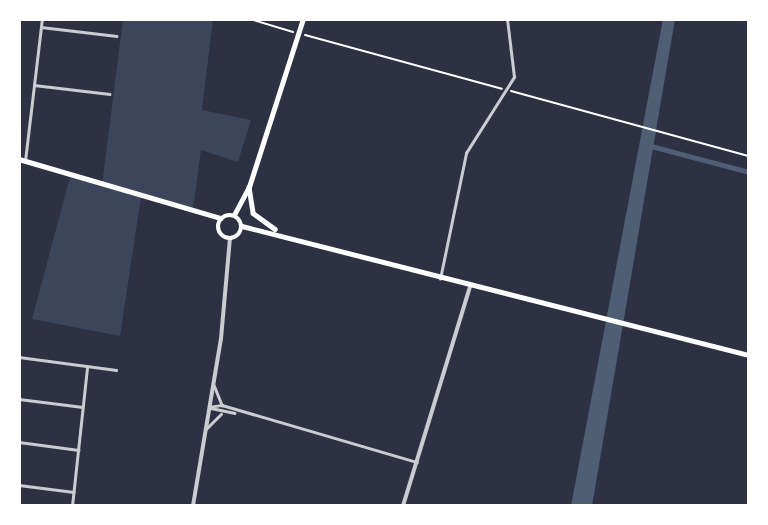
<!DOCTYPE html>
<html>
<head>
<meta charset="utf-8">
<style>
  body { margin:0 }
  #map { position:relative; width:768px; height:525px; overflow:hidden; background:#2d3142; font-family:"Zilla Slab",serif }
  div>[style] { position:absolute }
  .green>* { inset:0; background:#3c4559 }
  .water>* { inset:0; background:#4f5d75 }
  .canal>* { height:5px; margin:-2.5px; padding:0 2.5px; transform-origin:2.5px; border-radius:2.5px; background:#4f5d75 }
  .path>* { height:2px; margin:-1px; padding:0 1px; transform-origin:1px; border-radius:1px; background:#fff }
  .minor>* { height:2.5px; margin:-1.25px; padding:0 1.25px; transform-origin:1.25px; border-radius:1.25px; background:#caccd0 }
  .tertiary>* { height:3.5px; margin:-1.75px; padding:0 1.75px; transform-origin:1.75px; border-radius:1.75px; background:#caccd0 }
  .secondary>* { height:4.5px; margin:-2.25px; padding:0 2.25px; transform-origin:2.25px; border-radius:2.25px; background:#fff }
  .secondary>.ring { margin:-2.25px; padding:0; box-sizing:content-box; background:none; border:4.5px solid #fff; border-radius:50% }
  span { translate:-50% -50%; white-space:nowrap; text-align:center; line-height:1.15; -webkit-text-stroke:5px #fff; paint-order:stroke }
  .frame { position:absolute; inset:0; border:21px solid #fff; pointer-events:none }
</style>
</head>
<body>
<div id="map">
  <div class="green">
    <div style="clip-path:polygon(123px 19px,213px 19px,202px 110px,251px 120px,238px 162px,201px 150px,193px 210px,141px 197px,120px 336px,32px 319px,70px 177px,102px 185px)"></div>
  </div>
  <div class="water">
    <div style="clip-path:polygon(663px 19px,675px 19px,592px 506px,571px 506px)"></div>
  </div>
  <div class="canal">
    <div style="left:647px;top:145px;width:106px;rotate:14.8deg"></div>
  </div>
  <div class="path">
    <div style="left:250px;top:19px;width:45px;rotate:16.8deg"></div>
    <div style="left:305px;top:35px;width:204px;rotate:15.3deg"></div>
    <div style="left:511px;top:91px;width:247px;rotate:15.3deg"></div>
  </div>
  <div class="minor">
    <div style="left:41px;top:27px;width:76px;rotate:6.8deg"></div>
    <div style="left:34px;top:85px;width:76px;rotate:6.8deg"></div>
    <div style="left:25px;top:161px;width:143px;rotate:-83.2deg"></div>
    <div style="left:440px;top:279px;width:129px;rotate:-78.3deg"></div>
    <div style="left:466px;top:153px;width:90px;rotate:-57.7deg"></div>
    <div style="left:514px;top:77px;width:58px;rotate:-96.9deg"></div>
    <div style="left:19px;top:357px;width:98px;rotate:7.6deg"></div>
    <div style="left:214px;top:385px;width:22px;rotate:68deg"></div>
    <div style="left:19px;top:399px;width:64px;rotate:7.2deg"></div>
    <div style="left:209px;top:407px;width:13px;rotate:-9deg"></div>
    <div style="left:222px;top:405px;width:203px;rotate:16.3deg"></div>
    <div style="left:211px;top:408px;width:24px;rotate:12deg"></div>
    <div style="left:206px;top:429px;width:21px;rotate:-45deg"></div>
    <div style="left:19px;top:442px;width:60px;rotate:7.7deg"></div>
    <div style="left:19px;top:485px;width:55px;rotate:7.3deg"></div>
    <div style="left:72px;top:506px;width:140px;rotate:-83.8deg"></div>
  </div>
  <div class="tertiary">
    <div style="left:193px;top:506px;width:169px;rotate:-80.5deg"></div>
    <div style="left:221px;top:339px;width:100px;rotate:-84.9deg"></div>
    <div style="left:403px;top:506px;width:229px;rotate:-73deg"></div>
  </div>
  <div class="secondary">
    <div style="left:19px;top:159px;width:210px;rotate:16.3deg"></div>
    <div style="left:249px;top:187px;width:26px;rotate:81deg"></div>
    <div style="left:253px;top:213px;width:27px;rotate:36deg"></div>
    <div style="left:234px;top:215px;width:32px;rotate:-62deg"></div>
    <div style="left:249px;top:187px;width:176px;rotate:-72.2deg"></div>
    <div class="ring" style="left:218px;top:215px;width:19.5px;height:19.5px"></div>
    <div style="left:242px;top:226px;width:523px;rotate:14.28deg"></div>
  </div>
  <div class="frame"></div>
</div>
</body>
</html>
